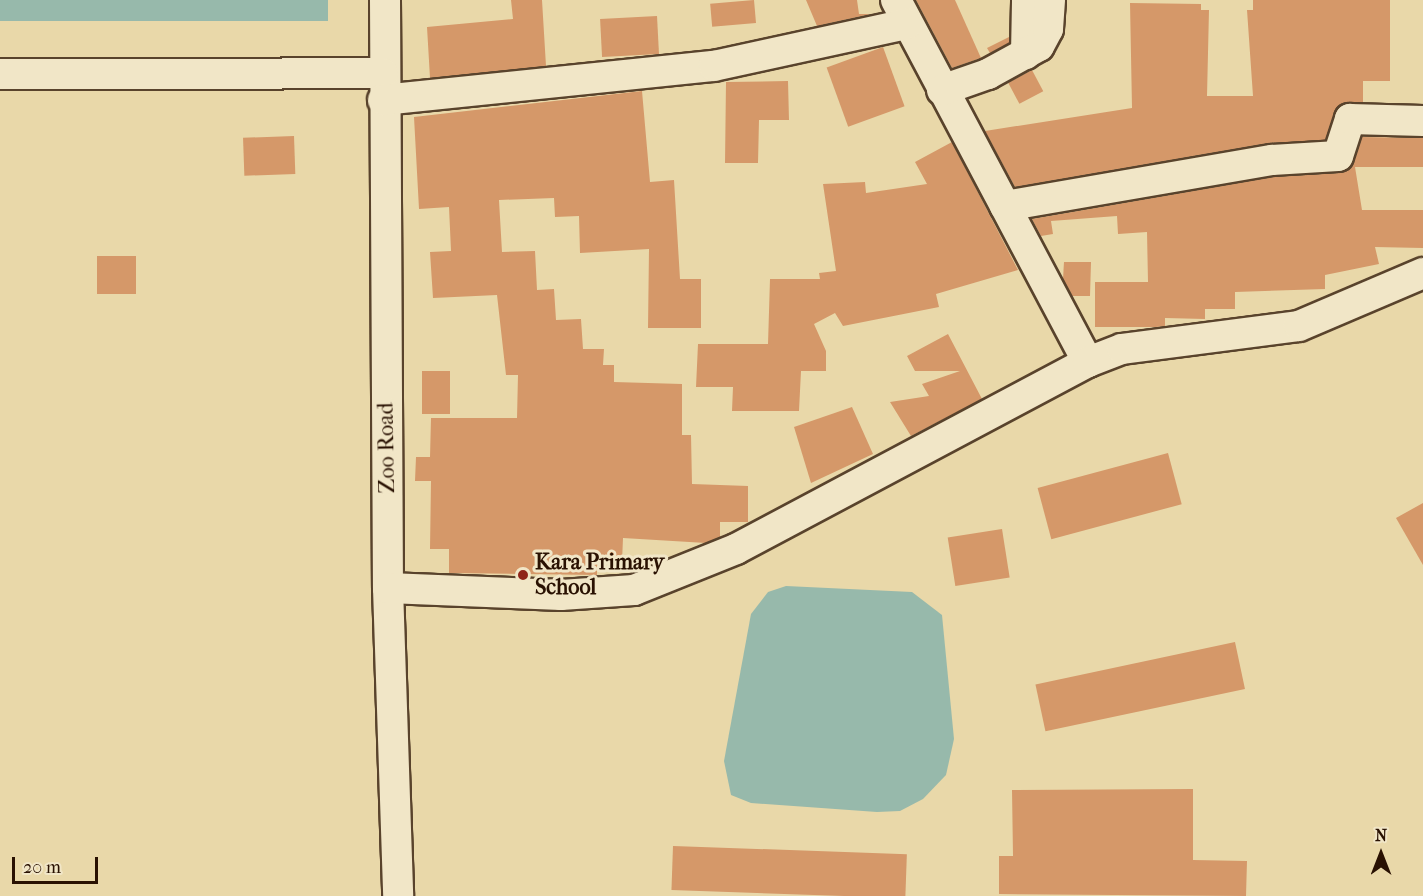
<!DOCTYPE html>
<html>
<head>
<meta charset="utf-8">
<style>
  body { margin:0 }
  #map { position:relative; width:1423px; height:896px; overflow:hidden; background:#e9d8a9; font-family:"IM FELL French Canon",serif }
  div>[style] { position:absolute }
  .water>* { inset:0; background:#97b9ab; transform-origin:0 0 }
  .building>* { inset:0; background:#d59869; transform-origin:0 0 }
  .roads { filter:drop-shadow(2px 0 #59432c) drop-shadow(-2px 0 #59432c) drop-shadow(0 2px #59432c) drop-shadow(0 -2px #59432c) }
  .street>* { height:30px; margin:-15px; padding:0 15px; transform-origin:15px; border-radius:15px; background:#f1e6c7 }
  .dots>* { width:16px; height:16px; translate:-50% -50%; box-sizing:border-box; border:3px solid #f1e6c7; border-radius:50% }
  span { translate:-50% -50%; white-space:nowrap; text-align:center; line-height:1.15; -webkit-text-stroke:6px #f1e6c7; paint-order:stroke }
  .street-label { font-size:22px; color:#291102 }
  .poi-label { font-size:22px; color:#291102; font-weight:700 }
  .left { translate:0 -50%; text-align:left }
  .north { position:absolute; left:1351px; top:824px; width:60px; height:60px; -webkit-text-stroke:4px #f1e6c7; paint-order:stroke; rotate:0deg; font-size:16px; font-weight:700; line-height:24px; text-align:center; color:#291102 }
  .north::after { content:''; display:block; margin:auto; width:21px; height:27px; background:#291102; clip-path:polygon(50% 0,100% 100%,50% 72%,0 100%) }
  .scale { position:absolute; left:12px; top:857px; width:86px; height:27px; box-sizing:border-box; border:3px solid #291102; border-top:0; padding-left:8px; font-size:18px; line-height:21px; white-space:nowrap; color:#291102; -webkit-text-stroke:4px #f1e6c7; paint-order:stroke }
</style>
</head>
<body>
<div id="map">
  <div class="water">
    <div style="left:0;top:0;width:328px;height:21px"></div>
    <div style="clip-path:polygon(786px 586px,912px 592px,942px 615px,954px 739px,946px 775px,923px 799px,900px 811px,877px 812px,751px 803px,731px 795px,724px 761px,751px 614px,768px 592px)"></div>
  </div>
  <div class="building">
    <div style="clip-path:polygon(511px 0,542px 0,546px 66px,430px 78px,427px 27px,513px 19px)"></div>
    <div style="left:754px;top:0;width:23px;height:44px;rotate:85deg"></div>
    <div style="clip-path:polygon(806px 0,857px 0,859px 14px,871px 14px,817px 26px)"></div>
    <div style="clip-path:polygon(916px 0,955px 0,981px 58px,952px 68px)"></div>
    <div style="clip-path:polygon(1253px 0,1390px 0,1390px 81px,1363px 81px,1363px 102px,1340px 105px,1325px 140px,1269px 143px,1015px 187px,985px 131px,1132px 108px,1130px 3px,1201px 4px,1201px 10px,1209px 10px,1207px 96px,1253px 96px,1247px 10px,1253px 10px)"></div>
    <div style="left:657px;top:16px;width:38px;height:57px;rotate:87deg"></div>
    <div style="clip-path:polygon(1009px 37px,1009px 43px,990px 53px,987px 48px)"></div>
    <div style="left:883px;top:47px;width:63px;height:60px;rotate:70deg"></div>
    <div style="left:1032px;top:70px;width:24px;height:27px;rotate:62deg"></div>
    <div style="clip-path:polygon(788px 81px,789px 120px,759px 120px,758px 163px,725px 163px,726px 82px)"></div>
    <div style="clip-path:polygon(642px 91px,650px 182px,674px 180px,680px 279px,701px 279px,701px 328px,648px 328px,649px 249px,580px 253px,579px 216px,555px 217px,554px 198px,499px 200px,502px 252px,535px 251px,537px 290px,554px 289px,556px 320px,581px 319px,583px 349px,604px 349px,603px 365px,614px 365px,614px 382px,682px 384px,682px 435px,691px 435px,692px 484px,748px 486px,748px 522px,720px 522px,720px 537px,706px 543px,623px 538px,622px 562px,597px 562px,597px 575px,449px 573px,449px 549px,430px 549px,431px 481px,415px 481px,416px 457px,430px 457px,431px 418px,517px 418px,518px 375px,506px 375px,497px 295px,433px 298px,430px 252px,451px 251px,449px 207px,419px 209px,414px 117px)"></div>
    <div style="left:294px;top:136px;width:38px;height:51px;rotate:88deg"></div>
    <div style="clip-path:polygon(1362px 137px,1423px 138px,1423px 167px,1355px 167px,1362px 210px,1423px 210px,1423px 248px,1375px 247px,1379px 264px,1325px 275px,1325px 289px,1235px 292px,1235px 309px,1205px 309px,1205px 319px,1165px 318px,1165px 326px,1156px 327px,1095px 327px,1095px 282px,1148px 282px,1147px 232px,1118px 234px,1117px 216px,1051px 221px,1053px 234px,1041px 236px,1032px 219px,1274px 177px,1340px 173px,1354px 162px)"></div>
    <div style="clip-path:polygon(952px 142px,1018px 270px,936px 294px,939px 307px,843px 326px,835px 313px,814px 324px,826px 351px,826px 371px,801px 371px,799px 411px,732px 411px,733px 387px,696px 387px,698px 344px,768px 344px,770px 279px,820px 279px,819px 273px,836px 271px,823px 184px,865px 182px,866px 193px,927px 184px,915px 162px)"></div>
    <div style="left:136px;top:256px;width:38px;height:39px;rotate:90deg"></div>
    <div style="clip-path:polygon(1064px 262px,1091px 262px,1090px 296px,1072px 296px,1063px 279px)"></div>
    <div style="clip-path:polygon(948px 334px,982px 399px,911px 436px,890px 402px,929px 396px,922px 384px,960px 371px,915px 371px,907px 356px)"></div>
    <div style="left:422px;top:371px;width:28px;height:43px"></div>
    <div style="clip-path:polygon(852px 407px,873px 454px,811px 483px,794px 427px)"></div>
    <div style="left:1168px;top:453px;width:53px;height:135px;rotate:75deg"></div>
    <div style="clip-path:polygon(1423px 503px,1423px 565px,1396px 518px)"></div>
    <div style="left:1002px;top:529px;width:49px;height:55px;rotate:81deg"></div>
    <div style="left:1235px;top:642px;width:48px;height:204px;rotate:78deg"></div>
    <div style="clip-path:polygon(1193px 789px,1193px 860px,1247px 861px,1246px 896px,999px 894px,999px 856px,1013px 856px,1012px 790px)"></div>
    <div style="left:673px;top:846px;width:234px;height:44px;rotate:2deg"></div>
  </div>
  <div class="roads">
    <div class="street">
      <div style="left:385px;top:0;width:588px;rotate:89.71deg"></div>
      <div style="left:388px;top:588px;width:308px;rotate:88.1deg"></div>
      <div style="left:896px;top:0;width:410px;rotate:62.1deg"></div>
      <div style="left:1026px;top:54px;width:54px;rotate:-88.9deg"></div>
      <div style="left:0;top:74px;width:383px;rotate:-0.1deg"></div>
      <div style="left:942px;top:90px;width:49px;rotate:-19.2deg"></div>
      <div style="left:988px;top:74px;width:58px;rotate:-28.8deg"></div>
      <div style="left:1039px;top:46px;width:19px;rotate:-62deg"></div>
      <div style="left:1048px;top:29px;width:29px;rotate:-86deg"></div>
      <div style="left:383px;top:100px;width:333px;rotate:-5.9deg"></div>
      <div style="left:714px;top:66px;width:198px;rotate:-12.3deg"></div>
      <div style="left:1005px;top:206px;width:271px;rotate:-9.8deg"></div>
      <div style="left:1272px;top:160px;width:66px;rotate:-3.5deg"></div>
      <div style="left:1338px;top:156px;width:39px;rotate:-72deg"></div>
      <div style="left:1350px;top:119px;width:73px;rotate:1.6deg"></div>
      <div style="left:388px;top:588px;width:173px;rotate:2.3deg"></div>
      <div style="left:561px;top:595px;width:73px;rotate:-3.9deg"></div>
      <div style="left:634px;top:590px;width:110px;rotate:-21.9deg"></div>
      <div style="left:736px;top:549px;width:399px;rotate:-28deg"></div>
      <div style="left:1088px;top:362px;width:36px;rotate:-21deg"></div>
      <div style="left:1122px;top:349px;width:178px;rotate:-7.4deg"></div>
      <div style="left:1299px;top:326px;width:135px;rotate:-23.1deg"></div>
    </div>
  </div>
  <div class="dots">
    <div style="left:523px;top:575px;background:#8f2418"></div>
  </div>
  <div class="street-label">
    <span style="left:387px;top:448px;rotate:-91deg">Zoo Road</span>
  </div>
  <div class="poi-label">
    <span class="left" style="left:535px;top:575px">Kara Primary<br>School</span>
  </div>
  <div class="north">N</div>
  <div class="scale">20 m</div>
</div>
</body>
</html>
